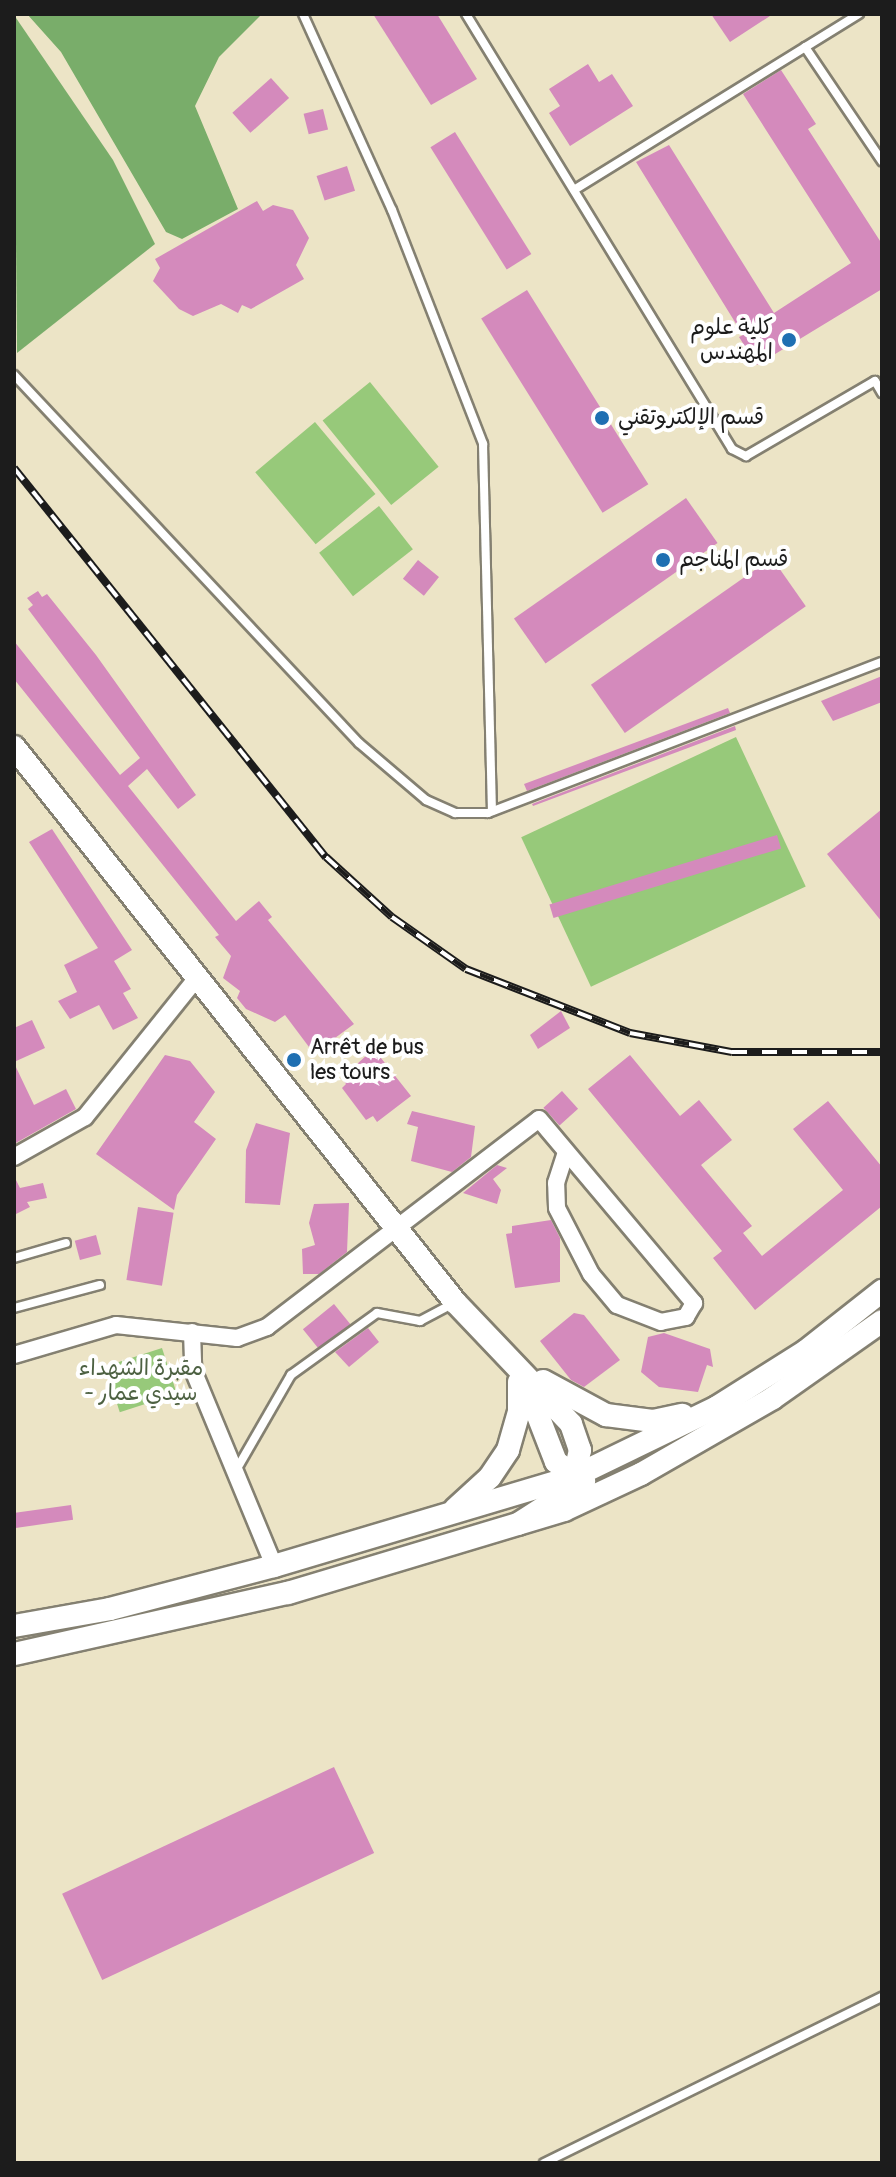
<!DOCTYPE html>
<html>
<head>
<meta charset="utf-8">
<style>
  body { margin:0 }
  #map { position:relative; width:896px; height:2177px; overflow:hidden; background:#ece4c6; font-family:Pangolin,"Playpen Sans Arabic",sans-serif }
  div>[style] { position:absolute }
  .green>* { inset:0; background:#97c97a; transform-origin:0 0 }
  .forest>* { inset:0; background:#79ad6a }
  .building>* { inset:0; background:#d48abc; transform-origin:0 0 }
  .roads { filter:drop-shadow(2px 0 #848071) drop-shadow(-2px 0 #848071) drop-shadow(0 2px #848071) drop-shadow(0 -2px #848071) }
  .lane>* { height:8px; margin:-4px; padding:0 4px; transform-origin:4px; border-radius:4px; background:#fff }
  .street>* { height:16px; margin:-8px; padding:0 8px; transform-origin:8px; border-radius:8px; background:#fff }
  .secondary>* { height:22px; margin:-11px; padding:0 11px; transform-origin:11px; border-radius:11px; background:#fff }
  .rail>* { height:8px; margin-top:-4px; transform-origin:0; background:repeating-linear-gradient(90deg,#fff 0 15px,#1c1c1c 0 30px); box-sizing:border-box; border-block:2px solid #1c1c1c }
  .dots>* { width:22px; height:22px; translate:-50% -50%; box-sizing:border-box; border:4px solid #fff; border-radius:50% }
  span { translate:-50% -50%; white-space:nowrap; text-align:center; line-height:1.15; -webkit-text-stroke:8px #fff; paint-order:stroke }
  .poi-label { font-size:22px; color:#1c1c1c }
  .right { translate:-100% -50%; text-align:right }
  .left { translate:0 -50%; text-align:left }
  .park-label { font-size:22px; color:#4d6142 }
  .frame { position:absolute; inset:0; border:16px solid #1c1c1c; pointer-events:none }
</style>
</head>
<body>
<div id="map">
  <div class="green">
    <div style="left:370px;top:382px;width:109px;height:61px;rotate:51deg"></div>
    <div style="left:315px;top:422px;width:94px;height:78px;rotate:50deg"></div>
    <div style="left:379px;top:506px;width:55px;height:76px;rotate:52deg"></div>
    <div style="left:736px;top:737px;width:165px;height:237px;rotate:65deg"></div>
    <div style="left:162px;top:1348px;width:48px;height:60px;rotate:72deg"></div>
  </div>
  <div class="forest">
    <div style="clip-path:polygon(27px 14px,262px 14px,219px 57px,195px 106px,238px 209px,182px 239px,166px 232px,61px 52px)"></div>
    <div style="clip-path:polygon(14px 15px,113px 160px,155px 244px,17px 353px)"></div>
  </div>
  <div class="building">
    <div style="clip-path:polygon(373px 14px,437px 14px,477px 79px,431px 105px)"></div>
    <div style="clip-path:polygon(711px 14px,773px 14px,730px 42px)"></div>
    <div style="clip-path:polygon(588px 64px,599px 82px,612px 74px,633px 106px,570px 146px,549px 113px,560px 106px,549px 89px)"></div>
    <div style="clip-path:polygon(781px 70px,816px 124px,808px 129px,882px 244px,882px 289px,757px 365px,739px 337px,743px 335px,636px 162px,669px 145px,774px 313px,851px 263px,743px 94px)"></div>
    <div style="left:271px;top:78px;width:27px;height:52px;rotate:48deg"></div>
    <div style="left:323px;top:109px;width:21px;height:20px;rotate:76deg"></div>
    <div style="left:455px;top:132px;width:144px;height:29px;rotate:58deg"></div>
    <div style="left:347px;top:166px;width:26px;height:32px;rotate:72deg"></div>
    <div style="clip-path:polygon(257px 201px,263px 211px,273px 205px,293px 210px,309px 238px,296px 265px,304px 279px,251px 309px,242px 305px,238px 313px,221px 304px,193px 316px,179px 309px,153px 281px,160px 268px,155px 259px)"></div>
    <div style="left:527px;top:290px;width:229px;height:54px;rotate:58deg"></div>
    <div style="left:686px;top:498px;width:55px;height:210px;rotate:55deg"></div>
    <div style="left:772px;top:558px;width:59px;height:221px;rotate:55deg"></div>
    <div style="left:418px;top:560px;width:27px;height:24px;rotate:39deg"></div>
    <div style="clip-path:polygon(38px 591px,42px 597px,47px 594px,96px 655px,196px 795px,178px 809px,147px 769px,128px 786px,236px 921px,259px 901px,272px 917px,268px 920px,354px 1024px,320px 1049px,314px 1043px,309px 1047px,285px 1015px,275px 1022px,246px 1009px,237px 998px,240px 991px,223px 978px,231px 956px,215px 937px,219px 935px,14px 679px,14px 641px,120px 775px,140px 758px,28px 609px,33px 605px,27px 598px)"></div>
    <div style="clip-path:polygon(882px 676px,882px 702px,833px 721px,821px 701px)"></div>
    <div style="clip-path:polygon(728px 708px,730px 713px,527px 791px,524px 784px)"></div>
    <div style="clip-path:polygon(735px 726px,736px 730px,533px 806px,532px 804px)"></div>
    <div style="clip-path:polygon(882px 809px,882px 922px,827px 854px)"></div>
    <div style="clip-path:polygon(52px 829px,132px 950px,114px 961px,131px 989px,123px 993px,138px 1018px,113px 1030px,99px 1005px,70px 1019px,58px 1001px,77px 992px,64px 965px,98px 948px,29px 842px)"></div>
    <div style="left:777px;top:835px;width:14px;height:238px;rotate:73deg"></div>
    <div style="clip-path:polygon(561px 1011px,570px 1028px,538px 1049px,530px 1035px)"></div>
    <div style="clip-path:polygon(32px 1020px,45px 1048px,14px 1062px,14px 1028px)"></div>
    <div style="clip-path:polygon(369px 1053px,377px 1053px,411px 1096px,377px 1122px,373px 1116px,366px 1120px,342px 1088px,346px 1084px,342px 1078px)"></div>
    <div style="clip-path:polygon(165px 1055px,190px 1061px,215px 1092px,194px 1122px,216px 1139px,177px 1195px,174px 1210px,96px 1154px)"></div>
    <div style="clip-path:polygon(630px 1055px,680px 1116px,699px 1100px,732px 1140px,701px 1165px,752px 1226px,743px 1233px,762px 1256px,843px 1190px,793px 1129px,828px 1101px,882px 1167px,882px 1206px,755px 1310px,713px 1258px,722px 1251px,588px 1089px)"></div>
    <div style="clip-path:polygon(14px 1063px,34px 1105px,66px 1089px,76px 1109px,14px 1144px)"></div>
    <div style="left:562px;top:1091px;width:24px;height:25px;rotate:48deg"></div>
    <div style="clip-path:polygon(412px 1111px,475px 1126px,471px 1157px,452px 1172px,411px 1161px,418px 1127px,407px 1124px)"></div>
    <div style="clip-path:polygon(256px 1123px,290px 1133px,280px 1205px,245px 1203px,246px 1150px)"></div>
    <div style="clip-path:polygon(497px 1165px,507px 1168px,493px 1179px,501px 1190px,497px 1204px,463px 1193px)"></div>
    <div style="clip-path:polygon(14px 1176px,20px 1188px,43px 1183px,47px 1198px,27px 1202px,30px 1207px,14px 1215px)"></div>
    <div style="clip-path:polygon(349px 1203px,347px 1252px,319px 1274px,303px 1274px,302px 1249px,315px 1245px,309px 1223px,314px 1204px)"></div>
    <div style="left:138px;top:1207px;width:36px;height:74px;rotate:9deg"></div>
    <div style="clip-path:polygon(551px 1220px,560px 1238px,560px 1282px,515px 1288px,506px 1234px,512px 1233px,512px 1226px)"></div>
    <div style="left:96px;top:1235px;width:20px;height:22px;rotate:75deg"></div>
    <div style="left:334px;top:1304px;width:26px;height:40px;rotate:51deg"></div>
    <div style="clip-path:polygon(574px 1313px,584px 1315px,620px 1360px,584px 1387px,571px 1380px,540px 1341px)"></div>
    <div style="clip-path:polygon(368px 1328px,379px 1342px,349px 1367px,335px 1352px)"></div>
    <div style="clip-path:polygon(664px 1333px,710px 1349px,713px 1367px,707px 1365px,698px 1392px,659px 1387px,641px 1372px,648px 1337px)"></div>
    <div style="left:71px;top:1505px;width:15px;height:58px;rotate:82deg"></div>
    <div style="left:334px;top:1767px;width:95px;height:300px;rotate:65deg"></div>
  </div>
  <div class="roads">
    <div class="lane">
      <div style="left:303px;top:14px;width:215px;rotate:65.6deg"></div>
      <div style="left:392px;top:210px;width:251px;rotate:68.7deg"></div>
      <div style="left:483px;top:444px;width:367px;rotate:88.6deg"></div>
      <div style="left:466px;top:14px;width:510px;rotate:58.55deg"></div>
      <div style="left:732px;top:449px;width:16px;rotate:27deg"></div>
      <div style="left:746px;top:456px;width:149px;rotate:-30.2deg"></div>
      <div style="left:875px;top:381px;width:14px;rotate:60deg"></div>
      <div style="left:805px;top:47px;width:138px;rotate:56deg"></div>
      <div style="left:574px;top:190px;width:335px;rotate:-31.7deg"></div>
      <div style="left:14px;top:375px;width:504px;rotate:46.85deg"></div>
      <div style="left:359px;top:743px;width:88px;rotate:40.4deg"></div>
      <div style="left:426px;top:800px;width:32px;rotate:24deg"></div>
      <div style="left:455px;top:813px;width:33px"></div>
      <div style="left:488px;top:813px;width:422px;rotate:-21deg"></div>
      <div style="left:14px;top:1258px;width:54px;rotate:-16.1deg"></div>
      <div style="left:14px;top:1308px;width:89px;rotate:-15deg"></div>
      <div style="left:235px;top:1472px;width:112px;rotate:-60deg"></div>
      <div style="left:291px;top:1375px;width:106px;rotate:-35.8deg"></div>
      <div style="left:377px;top:1313px;width:44px;rotate:10.5deg"></div>
      <div style="left:420px;top:1321px;width:38px;rotate:-28deg"></div>
      <div style="left:544px;top:2163px;width:377px;rotate:-26.2deg"></div>
    </div>
    <div class="street">
      <div style="left:14px;top:1157px;width:81px;rotate:-29.4deg"></div>
      <div style="left:85px;top:1117px;width:177px;rotate:-51.2deg"></div>
      <div style="left:192px;top:1332px;width:38px;rotate:88deg"></div>
      <div style="left:193px;top:1370px;width:212px;rotate:67.5deg"></div>
      <div style="left:14px;top:1355px;width:106px;rotate:-16.4deg"></div>
      <div style="left:116px;top:1325px;width:122px;rotate:6.1deg"></div>
      <div style="left:237px;top:1338px;width:32px;rotate:-20deg"></div>
      <div style="left:267px;top:1327px;width:342px;rotate:-37.4deg"></div>
      <div style="left:539px;top:1119px;width:241px;rotate:49.9deg"></div>
      <div style="left:694px;top:1303px;width:16px;rotate:120deg"></div>
      <div style="left:686px;top:1317px;width:25px;rotate:169deg"></div>
      <div style="left:661px;top:1322px;width:47px;rotate:-158.9deg"></div>
      <div style="left:617px;top:1305px;width:40px;rotate:-130deg"></div>
      <div style="left:591px;top:1274px;width:74px;rotate:-117.3deg"></div>
      <div style="left:557px;top:1208px;width:25px;rotate:-92deg"></div>
      <div style="left:556px;top:1183px;width:32px;rotate:-72deg"></div>
    </div>
    <div class="secondary">
      <div style="left:14px;top:747px;width:709px;rotate:51.53deg"></div>
      <div style="left:455px;top:1302px;width:168px;rotate:46.4deg"></div>
      <div style="left:571px;top:1424px;width:28px;rotate:71deg"></div>
      <div style="left:580px;top:1450px;width:41px;rotate:102.7deg"></div>
      <div style="left:571px;top:1490px;width:63px;rotate:147.3deg"></div>
      <div style="left:523px;top:1377px;width:91px;rotate:68.8deg"></div>
      <div style="left:556px;top:1462px;width:34px;rotate:34deg"></div>
      <div style="left:543px;top:1381px;width:72px;rotate:28.4deg"></div>
      <div style="left:606px;top:1415px;width:47px;rotate:7.3deg"></div>
      <div style="left:653px;top:1421px;width:30px;rotate:-12deg"></div>
      <div style="left:455px;top:1509px;width:47px;rotate:-42.4deg"></div>
      <div style="left:490px;top:1477px;width:32px;rotate:-56deg"></div>
      <div style="left:508px;top:1450px;width:40px;rotate:-74deg"></div>
      <div style="left:519px;top:1412px;width:30px;rotate:-90deg"></div>
      <div style="left:14px;top:1626px;width:97px;rotate:-10deg"></div>
      <div style="left:110px;top:1609px;width:170px;rotate:-14.7deg"></div>
      <div style="left:274px;top:1566px;width:312px;rotate:-16.6deg"></div>
      <div style="left:573px;top:1477px;width:160px;rotate:-25.9deg"></div>
      <div style="left:717px;top:1407px;width:105px;rotate:-32.2deg"></div>
      <div style="left:806px;top:1351px;width:97px;rotate:-38.3deg"></div>
      <div style="left:14px;top:1654px;width:281px;rotate:-12.6deg"></div>
      <div style="left:288px;top:1593px;width:288px;rotate:-16.7deg"></div>
      <div style="left:564px;top:1510px;width:85px;rotate:-25.1deg"></div>
      <div style="left:641px;top:1474px;width:152px;rotate:-29.9deg"></div>
      <div style="left:773px;top:1398px;width:133px;rotate:-35.2deg"></div>
    </div>
  </div>
  <div class="rail">
    <div style="left:14px;top:468px;width:499px;rotate:51.3deg"></div>
    <div style="left:326px;top:857px;width:89px;rotate:42.3deg"></div>
    <div style="left:392px;top:917px;width:90px;rotate:35.1deg"></div>
    <div style="left:466px;top:969px;width:176px;rotate:21.3deg"></div>
    <div style="left:630px;top:1033px;width:104px;rotate:10.6deg"></div>
    <div style="left:732px;top:1052px;width:150px"></div>
  </div>
  <div class="dots">
    <div style="left:789px;top:340px;background:#1f6fb2"></div>
    <div style="left:602px;top:418px;background:#1f6fb2"></div>
    <div style="left:663px;top:560px;background:#1f6fb2"></div>
    <div style="left:294px;top:1060px;background:#1f6fb2"></div>
  </div>
  <div class="poi-label">
    <span class="right" style="left:773px;top:340px">كلية علوم<br>المهندس</span>
    <span class="left" style="left:618px;top:418px">قسم الإلكتروتقني</span>
    <span class="left" style="left:679px;top:560px">قسم المناجم</span>
    <span class="left" style="left:310px;top:1060px">Arrêt de bus<br>les tours</span>
  </div>
  <div class="park-label">
    <span style="left:141px;top:1381px">مقبرة الشهداء<br>- سيدي عمار</span>
  </div>
  <div class="frame"></div>
</div>
</body>
</html>
